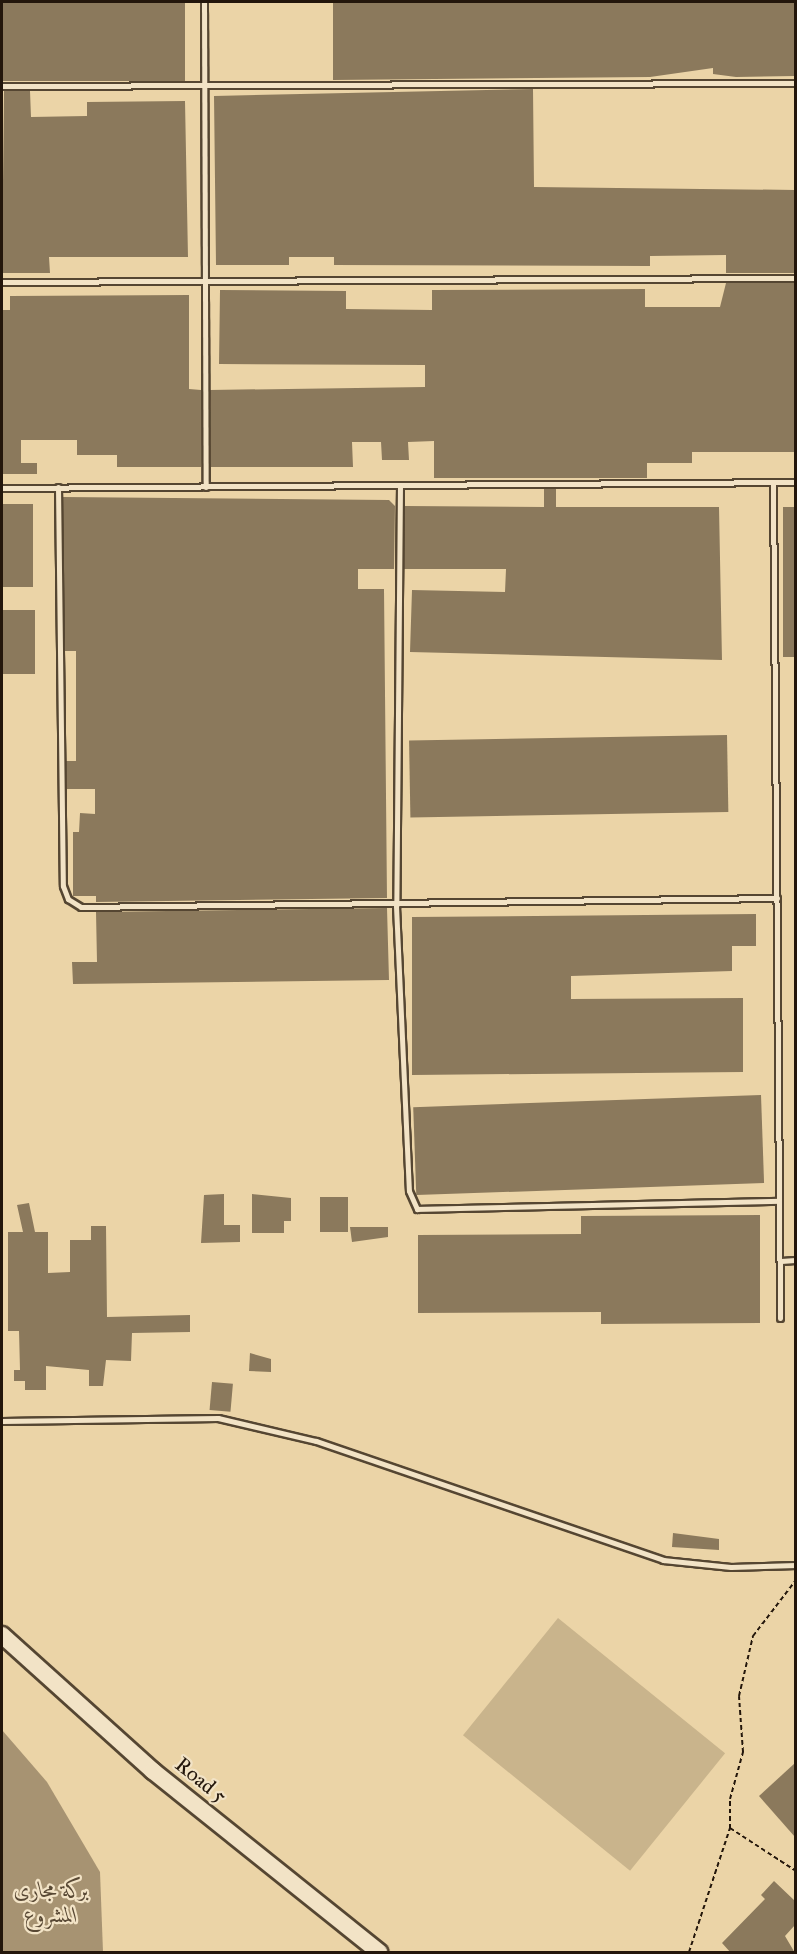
<!DOCTYPE html>
<html>
<head>
<meta charset="utf-8">
<style>
  body { margin:0 }
  #map { position:relative; width:797px; height:1954px; overflow:hidden; background:#ebd4a7; font-family:"IM FELL Great Primer",Amiri,serif }
  div>[style] { position:absolute }
  .green>* { inset:0; background:#c9b48c; transform-origin:0 0 }
  .water>* { inset:0; background:#a79372 }
  .building>* { inset:0; background:#8b795c; transform-origin:0 0 }
  .path>* { height:2px; margin-top:-1px; transform-origin:0; background:repeating-linear-gradient(90deg,#23160b 0 4.5px,transparent 0 7.5px) }
  .roads { filter:drop-shadow(2px 0 #554632) drop-shadow(-2px 0 #554632) drop-shadow(0 2px #554632) drop-shadow(0 -2px #554632) }
  .service>* { height:5px; margin:-2.5px; padding:0 2.5px; transform-origin:2.5px; border-radius:2.5px; background:#f2e3c6 }
  .secondary>* { height:16px; margin:-8px; padding:0 8px; transform-origin:8px; border-radius:8px; background:#f2e3c6 }
  span { translate:-50% -50%; white-space:nowrap; text-align:center; line-height:1.15; -webkit-text-stroke:4.5px #f2e3c6; paint-order:stroke }
  .street-label { font-size:21px; color:#23160b }
  .water-label { font-size:22px; color:#584834; font-style:italic }
  .frame { position:absolute; inset:0; border:3px solid #23160b; pointer-events:none }
</style>
</head>
<body>
<div id="map">
  <div class="green">
    <div style="left:558px;top:1618px;width:215px;height:151px;rotate:39deg"></div>
  </div>
  <div class="water">
    <div style="clip-path:polygon(2px 1730px,47px 1782px,100px 1872px,103px 1952px,2px 1952px)"></div>
  </div>
  <div class="building">
    <div style="left:2px;top:2px;width:183px;height:79px"></div>
    <div style="clip-path:polygon(333px 2px,795px 2px,795px 76px,736px 77px,713px 74px,713px 68px,650px 77px,333px 80px)"></div>
    <div style="clip-path:polygon(533px 89px,534px 187px,795px 190px,795px 273px,726px 273px,726px 255px,650px 256px,650px 266px,334px 265px,334px 257px,289px 257px,289px 265px,216px 265px,214px 96px)"></div>
    <div style="clip-path:polygon(4px 91px,30px 91px,31px 117px,87px 116px,87px 102px,185px 101px,188px 257px,49px 257px,50px 273px,2px 273px)"></div>
    <div style="clip-path:polygon(726px 283px,795px 283px,795px 452px,692px 452px,692px 463px,647px 463px,647px 478px,434px 478px,434px 441px,408px 442px,409px 460px,382px 460px,381px 442px,352px 442px,353px 467px,211px 467px,210px 390px,425px 387px,425px 365px,219px 364px,220px 290px,346px 291px,346px 309px,432px 310px,432px 290px,645px 289px,645px 307px,720px 307px)"></div>
    <div style="clip-path:polygon(189px 295px,189px 389px,201px 390px,201px 467px,117px 467px,117px 455px,77px 455px,77px 440px,21px 440px,21px 463px,37px 463px,37px 474px,2px 474px,2px 310px,10px 310px,10px 296px)"></div>
    <div style="clip-path:polygon(544px 489px,556px 489px,556px 507px,719px 507px,722px 660px,410px 652px,412px 590px,505px 592px,506px 569px,404px 569px,405px 506px,544px 507px)"></div>
    <div style="clip-path:polygon(63px 497px,389px 500px,395px 506px,394px 569px,358px 569px,358px 589px,384px 589px,387px 898px,96px 902px,96px 896px,73px 896px,73px 832px,79px 832px,80px 813px,95px 814px,95px 789px,67px 789px,66px 761px,76px 761px,76px 651px,65px 651px)"></div>
    <div style="left:2px;top:504px;width:31px;height:83px"></div>
    <div style="left:783px;top:507px;width:12px;height:150px"></div>
    <div style="left:2px;top:610px;width:33px;height:64px"></div>
    <div style="left:727px;top:735px;width:77px;height:318px;rotate:89deg"></div>
    <div style="clip-path:polygon(387px 908px,389px 980px,73px 984px,72px 962px,97px 962px,96px 912px)"></div>
    <div style="clip-path:polygon(756px 914px,756px 946px,732px 946px,732px 971px,571px 976px,571px 999px,743px 998px,743px 1072px,412px 1075px,412px 917px)"></div>
    <div style="left:761px;top:1095px;width:88px;height:348px;rotate:88deg"></div>
    <div style="clip-path:polygon(224px 1194px,224px 1225px,240px 1225px,240px 1242px,201px 1243px,204px 1195px)"></div>
    <div style="clip-path:polygon(252px 1194px,291px 1198px,291px 1221px,284px 1221px,284px 1233px,252px 1233px)"></div>
    <div style="left:320px;top:1197px;width:28px;height:35px"></div>
    <div style="clip-path:polygon(29px 1203px,35px 1232px,48px 1232px,48px 1273px,70px 1272px,70px 1240px,91px 1240px,91px 1226px,106px 1226px,107px 1317px,190px 1315px,190px 1332px,132px 1333px,131px 1361px,106px 1360px,103px 1386px,89px 1386px,89px 1370px,46px 1366px,46px 1390px,25px 1390px,25px 1381px,14px 1381px,14px 1370px,20px 1370px,19px 1331px,8px 1331px,8px 1232px,23px 1232px,17px 1205px)"></div>
    <div style="clip-path:polygon(760px 1215px,760px 1323px,601px 1324px,601px 1312px,418px 1313px,418px 1235px,581px 1234px,581px 1216px)"></div>
    <div style="clip-path:polygon(350px 1227px,388px 1227px,388px 1237px,352px 1242px)"></div>
    <div style="clip-path:polygon(250px 1353px,271px 1359px,271px 1372px,249px 1371px)"></div>
    <div style="left:212px;top:1382px;width:21px;height:28px;rotate:5deg"></div>
    <div style="clip-path:polygon(673px 1533px,719px 1539px,719px 1550px,672px 1547px)"></div>
    <div style="clip-path:polygon(795px 1763px,795px 1837px,759px 1796px)"></div>
    <div style="clip-path:polygon(774px 1881px,795px 1901px,795px 1925px,785px 1936px,795px 1953px,731px 1953px,722px 1943px,765px 1899px,761px 1895px)"></div>
  </div>
  <div class="path">
    <div style="left:730px;top:1828px;width:29px;rotate:-90deg"></div>
    <div style="left:730px;top:1799px;width:49px;rotate:-74.5deg"></div>
    <div style="left:743px;top:1752px;width:56px;rotate:-94.1deg"></div>
    <div style="left:739px;top:1696px;width:62px;rotate:-76.9deg"></div>
    <div style="left:753px;top:1636px;width:71px;rotate:-52.5deg"></div>
    <div style="left:689px;top:1952px;width:131px;rotate:-71.7deg"></div>
    <div style="left:730px;top:1828px;width:79px;rotate:33.1deg"></div>
  </div>
  <div class="roads">
    <div class="service">
      <div style="left:204px;top:2px;width:485px;rotate:89.8deg"></div>
      <div style="left:2px;top:86px;width:794px;rotate:-0.22deg"></div>
      <div style="left:2px;top:282px;width:794px;rotate:-0.29deg"></div>
      <div style="left:773px;top:483px;width:835px;rotate:89.52deg"></div>
      <div style="left:400px;top:485px;width:421px;rotate:90.5deg"></div>
      <div style="left:396px;top:906px;width:285px;rotate:87.4deg"></div>
      <div style="left:409px;top:1191px;width:20px;rotate:66deg"></div>
      <div style="left:417px;top:1209px;width:362px;rotate:-1.3deg"></div>
      <div style="left:58px;top:487px;width:399px;rotate:89.3deg"></div>
      <div style="left:63px;top:886px;width:14px;rotate:69deg"></div>
      <div style="left:68px;top:899px;width:15px;rotate:32deg"></div>
      <div style="left:81px;top:907px;width:696px;rotate:-0.74deg"></div>
      <div style="left:2px;top:488px;width:794px;rotate:-0.43deg"></div>
      <div style="left:780px;top:1261px;width:16px;rotate:-4deg"></div>
      <div style="left:2px;top:1421px;width:216px;rotate:-0.8deg"></div>
      <div style="left:218px;top:1418px;width:101px;rotate:13.2deg"></div>
      <div style="left:316px;top:1441px;width:367px;rotate:18.9deg"></div>
      <div style="left:663px;top:1560px;width:68px;rotate:5.9deg"></div>
      <div style="left:731px;top:1567px;width:65px;rotate:-1.8deg"></div>
    </div>
    <div class="secondary">
      <div style="left:2px;top:1635px;width:203px;rotate:42deg"></div>
      <div style="left:153px;top:1771px;width:290px;rotate:38.7deg"></div>
    </div>
  </div>
  <div class="street-label">
    <span style="left:201px;top:1780px;rotate:39deg">Road 5</span>
  </div>
  <div class="water-label">
    <span style="left:51px;top:1902px">بركة مجارى<br>المشروع</span>
  </div>
  <div class="frame"></div>
</div>
</body>
</html>
